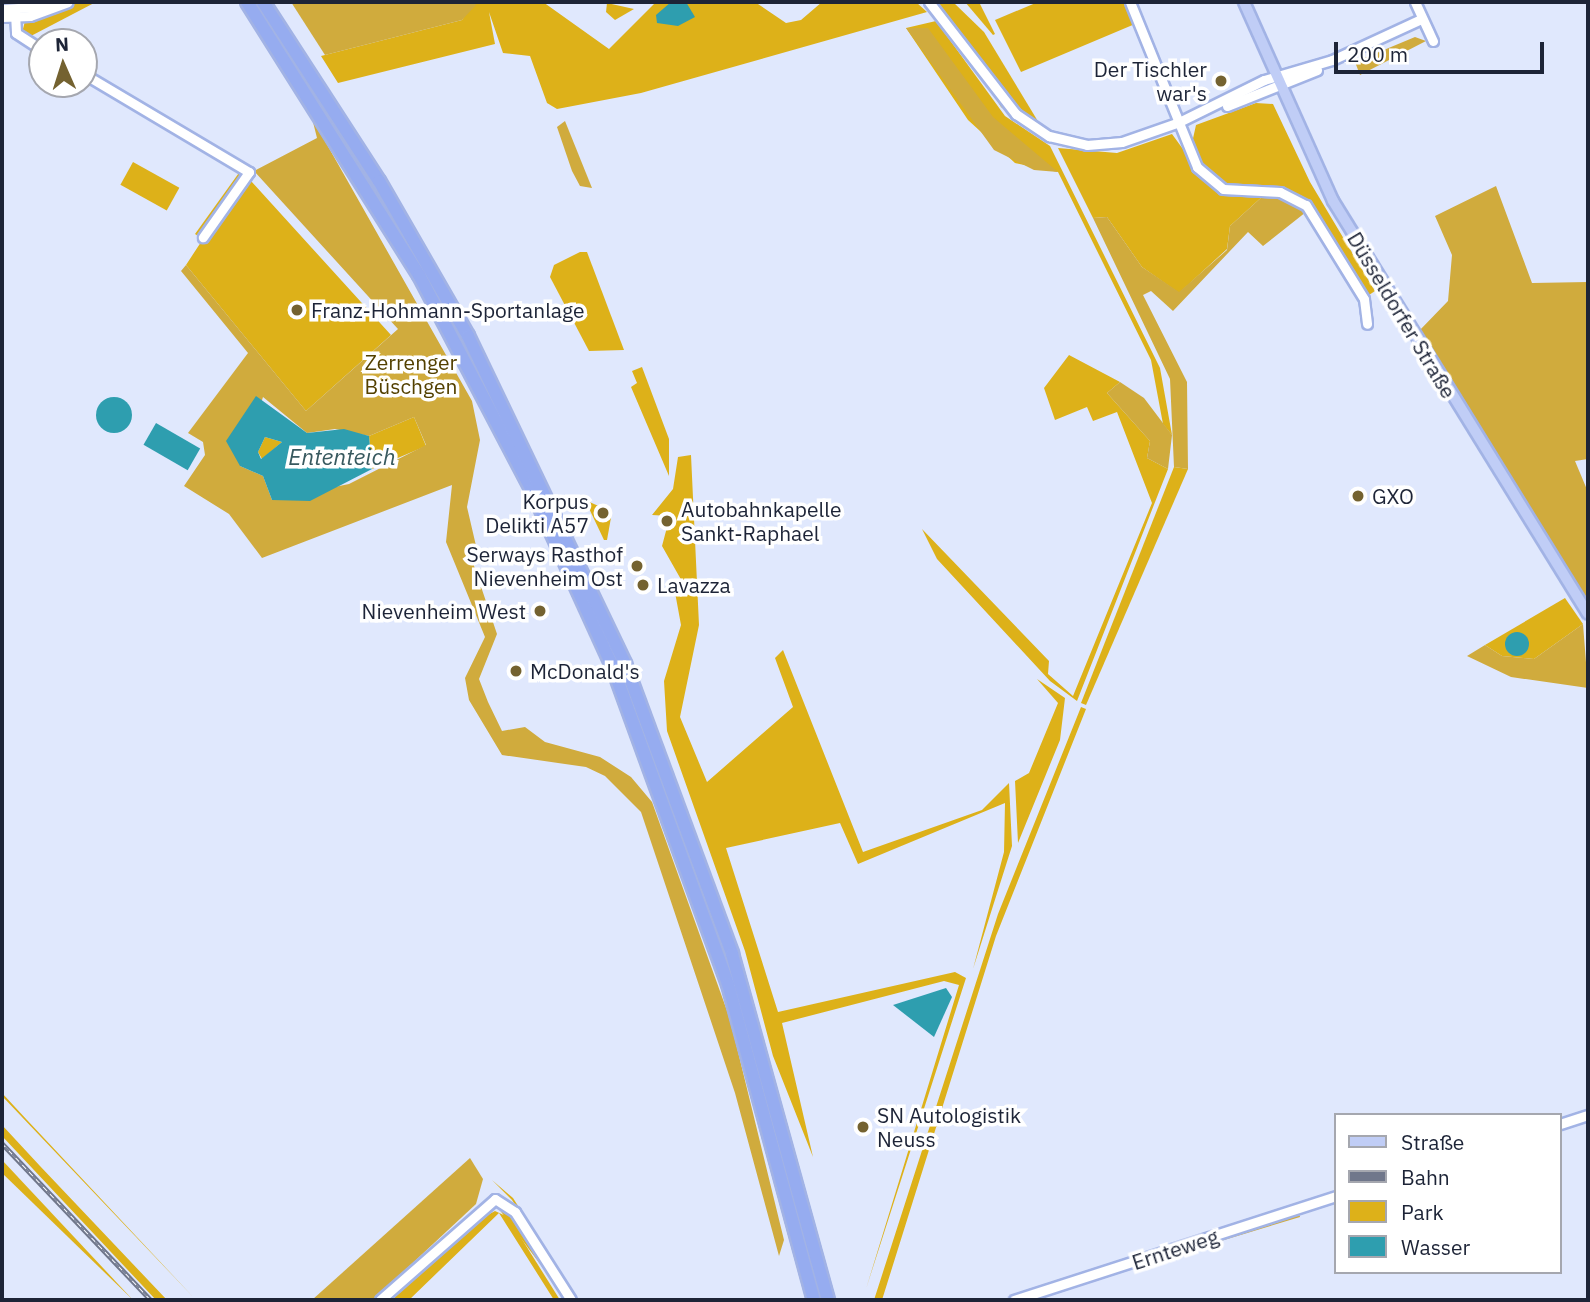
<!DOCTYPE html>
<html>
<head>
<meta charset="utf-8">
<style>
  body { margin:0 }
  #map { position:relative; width:1590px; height:1302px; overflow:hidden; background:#e0e8fd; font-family:"IBM Plex Sans",sans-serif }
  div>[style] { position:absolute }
  .green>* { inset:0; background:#ddb119; transform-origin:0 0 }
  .forest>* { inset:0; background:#d0ab3d }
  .water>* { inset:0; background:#2e9eaf; transform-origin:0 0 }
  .round { border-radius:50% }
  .roads { filter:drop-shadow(2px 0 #a2b3e5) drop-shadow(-2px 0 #a2b3e5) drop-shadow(0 2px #a2b3e5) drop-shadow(0 -2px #a2b3e5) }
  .minor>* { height:9px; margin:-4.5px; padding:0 4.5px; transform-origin:4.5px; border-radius:4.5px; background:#fff }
  .major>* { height:10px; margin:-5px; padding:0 5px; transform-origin:5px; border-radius:5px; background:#c0cdf6 }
  .highway>* { height:12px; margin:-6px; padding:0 6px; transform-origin:6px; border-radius:6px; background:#96acf0 }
  .rail>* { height:4.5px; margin-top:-2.25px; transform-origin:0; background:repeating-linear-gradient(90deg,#fff 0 5px,#70778b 0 10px); box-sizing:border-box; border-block:2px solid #70778b }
  .dots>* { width:19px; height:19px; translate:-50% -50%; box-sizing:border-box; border:4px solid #fff; border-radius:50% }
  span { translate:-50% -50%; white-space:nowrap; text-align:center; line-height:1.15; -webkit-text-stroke:7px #fff; paint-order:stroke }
  .poi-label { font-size:21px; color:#1d2437 }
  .right { translate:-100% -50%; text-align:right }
  .left { translate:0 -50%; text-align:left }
  .street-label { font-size:21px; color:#1d2437 }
  .park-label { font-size:21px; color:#534000 }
  .water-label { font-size:23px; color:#38595f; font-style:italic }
  .frame { position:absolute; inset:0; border:4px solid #1d2437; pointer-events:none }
  .legend { position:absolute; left:1334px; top:1113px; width:228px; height:161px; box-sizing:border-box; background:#fff; border:2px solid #a5a7af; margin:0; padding:9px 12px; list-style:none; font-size:21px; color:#1d2437 }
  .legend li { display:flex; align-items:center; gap:14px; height:35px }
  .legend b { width:35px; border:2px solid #a5a7af }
  .north { position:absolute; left:28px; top:28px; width:70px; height:70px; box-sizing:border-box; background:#fff; border:2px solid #a5a7af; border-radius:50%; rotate:357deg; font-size:19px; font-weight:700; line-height:28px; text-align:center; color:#1d2437 }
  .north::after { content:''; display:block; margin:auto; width:24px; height:32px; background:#746230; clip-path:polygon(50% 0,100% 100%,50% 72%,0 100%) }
  .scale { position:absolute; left:1334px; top:42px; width:210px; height:32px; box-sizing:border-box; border:4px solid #1d2437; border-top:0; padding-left:9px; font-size:21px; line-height:24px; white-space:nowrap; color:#1d2437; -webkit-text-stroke:5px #fff; paint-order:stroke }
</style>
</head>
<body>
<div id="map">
  <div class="green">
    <div style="clip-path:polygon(79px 2px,96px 2px,29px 37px,22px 33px,25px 21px)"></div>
    <div style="clip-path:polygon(474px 2px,543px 2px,609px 49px,656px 2px,755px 2px,786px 23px,801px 20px,822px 2px,916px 2px,927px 12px,641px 93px,557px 109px,547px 103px,530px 56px,503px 53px,489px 12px,495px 44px,338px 83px,321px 56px,462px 20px)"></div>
    <div style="clip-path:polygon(935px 2px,953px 2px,984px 32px,1042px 128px,999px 89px)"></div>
    <div style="clip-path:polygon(965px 2px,979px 2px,995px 34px,993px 35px)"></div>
    <div style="clip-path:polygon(1038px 2px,1125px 2px,1135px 24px,1021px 72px,995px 20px)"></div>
    <div style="clip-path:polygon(607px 3px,634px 9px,615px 20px,606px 12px)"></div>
    <div style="clip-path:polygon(936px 21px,1005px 116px,1050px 146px,1160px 368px,1172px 435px,1163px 424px,1151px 360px,1058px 172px,1015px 163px,968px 120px,906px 28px)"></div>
    <div style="clip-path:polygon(975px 62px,1009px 113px,1048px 141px,1001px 107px)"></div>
    <div style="clip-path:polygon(84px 77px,159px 121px,84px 82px)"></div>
    <div style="clip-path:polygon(1256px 103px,1273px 104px,1310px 182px,1375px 291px,1369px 295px,1302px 196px,1274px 186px,1226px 185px,1201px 165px,1192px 143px,1196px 125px)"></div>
    <div style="clip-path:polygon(1172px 134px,1209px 185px,1236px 196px,1264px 195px,1230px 226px,1227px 249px,1179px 293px,1142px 267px,1107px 217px,1093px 218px,1058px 148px,1117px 153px)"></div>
    <div style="left:133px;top:162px;width:53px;height:26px;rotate:29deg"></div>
    <div style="clip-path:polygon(241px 170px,391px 335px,306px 411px,186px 265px,203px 239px,195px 234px)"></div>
    <div style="clip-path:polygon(580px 252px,587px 252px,624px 350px,589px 351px,550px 277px,554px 265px)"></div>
    <div style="clip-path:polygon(1069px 355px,1120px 382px,1107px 393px,1150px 441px,1147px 458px,1168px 469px,1077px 701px,1050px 681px,937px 559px,922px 529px,1049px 661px,1048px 674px,1073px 696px,1152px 503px,1117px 412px,1093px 421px,1087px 407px,1055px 420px,1044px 388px)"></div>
    <div style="clip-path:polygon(642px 367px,669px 439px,669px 476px,631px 387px,637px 383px,632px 371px)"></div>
    <div style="clip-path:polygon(414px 417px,426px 446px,372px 469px,369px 436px)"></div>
    <div style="clip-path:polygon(265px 437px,282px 442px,262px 459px,258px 452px)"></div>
    <div style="clip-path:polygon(691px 455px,699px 625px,680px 717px,707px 782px,793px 707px,775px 658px,783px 650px,863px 852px,982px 810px,1009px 783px,1012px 846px,973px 969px,1004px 852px,1005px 803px,858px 864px,840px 823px,726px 848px,778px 1012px,955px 972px,966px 978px,866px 1289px,959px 985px,944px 981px,782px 1023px,813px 1157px,773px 1056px,745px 951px,667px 731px,664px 681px,681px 625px,674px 587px,683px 583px,662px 546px,670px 516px,652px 515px,673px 489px,678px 457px)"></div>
    <div style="clip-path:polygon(1174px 467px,1188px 469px,1086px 705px,1081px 703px)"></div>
    <div style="clip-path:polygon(585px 500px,612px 512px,607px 540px,604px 540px)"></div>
    <div style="clip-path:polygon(1565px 598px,1583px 624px,1534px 659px,1502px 656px,1485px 645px)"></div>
    <div style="clip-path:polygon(1037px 679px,1065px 698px,1060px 740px,1018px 843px,1015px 781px,1029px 773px,1058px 703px)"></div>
    <div style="clip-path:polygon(1081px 707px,1086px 709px,996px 936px,882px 1300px,874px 1300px,998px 914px)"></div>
    <div style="clip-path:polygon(2px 1093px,27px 1120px,196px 1300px,2px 1096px)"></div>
    <div style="clip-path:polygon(2px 1125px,40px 1166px,167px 1300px,156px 1300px,2px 1136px)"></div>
    <div style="clip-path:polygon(2px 1160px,133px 1300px,2px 1173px)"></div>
    <div style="clip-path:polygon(492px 1180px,513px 1198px,578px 1300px,512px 1200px)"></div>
    <div style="clip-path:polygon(501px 1207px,515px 1219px,567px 1300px,499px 1209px)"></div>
    <div style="clip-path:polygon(495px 1211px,508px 1217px,560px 1300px,554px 1300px,499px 1213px,409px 1300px,392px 1300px,473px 1223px)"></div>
  </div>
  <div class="forest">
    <div style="clip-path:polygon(291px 2px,474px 2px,476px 5px,462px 20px,325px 55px)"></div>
    <div style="clip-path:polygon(906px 28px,928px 28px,993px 117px,1058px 172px,1034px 170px,994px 150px)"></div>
    <div style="clip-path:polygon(1415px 37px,1426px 41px,1360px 75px,1355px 62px)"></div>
    <div style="clip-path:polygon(evenodd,312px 118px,472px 401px,480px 440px,467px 507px,477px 550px,470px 554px,497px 634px,479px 679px,488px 702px,502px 731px,525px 727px,545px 742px,600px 757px,631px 777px,652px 802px,730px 1019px,784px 1240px,779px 1256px,735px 1093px,641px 812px,605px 776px,586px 767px,502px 755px,469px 700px,465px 678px,485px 637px,446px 542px,452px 485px,262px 558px,229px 514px,184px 486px,205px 455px,203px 442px,188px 433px,248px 353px,181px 271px,186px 265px,306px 411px,398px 329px,254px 171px,317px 138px,312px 118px,263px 397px,307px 433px,335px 429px,369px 436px,414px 417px,426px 445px,349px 484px,272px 500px,263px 476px,240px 466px,263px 397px)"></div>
    <div style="clip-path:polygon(565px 121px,592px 188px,580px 186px,572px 171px,557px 127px)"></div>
    <div style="clip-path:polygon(1496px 186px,1532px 283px,1588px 282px,1588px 459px,1575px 461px,1588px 492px,1588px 604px,1419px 331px,1448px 301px,1452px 255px,1435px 216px)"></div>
    <div style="clip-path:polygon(1264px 195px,1286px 197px,1306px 212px,1263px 246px,1248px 232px,1173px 311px,1151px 291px,1143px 295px,1187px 382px,1188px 469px,1174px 467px,1170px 379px,1093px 218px,1107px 217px,1142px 267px,1179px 292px,1227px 250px,1230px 226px)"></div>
    <div style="clip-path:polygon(1120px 382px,1144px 398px,1172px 435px,1168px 469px,1147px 458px,1150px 441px,1107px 393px)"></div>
    <div style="clip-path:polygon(1583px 624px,1588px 688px,1511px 677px,1467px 656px,1485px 645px,1502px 656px,1534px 659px)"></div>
    <div style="clip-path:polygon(470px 1158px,483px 1179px,476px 1204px,373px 1300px,312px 1300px)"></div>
    <div style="clip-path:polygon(1299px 1212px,1300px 1217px,1026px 1300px)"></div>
  </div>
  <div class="water">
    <div style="clip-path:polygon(671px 2px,686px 2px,695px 17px,678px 26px,657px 23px,656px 15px)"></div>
    <div style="clip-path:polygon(evenodd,256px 396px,307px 433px,344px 429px,369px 436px,372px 469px,310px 501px,272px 500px,263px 476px,240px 466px,226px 441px,256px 396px,265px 437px,282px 442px,261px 459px,258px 452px,265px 437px)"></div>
    <div class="round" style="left:96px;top:397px;width:36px;height:36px"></div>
    <div style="left:156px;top:423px;width:51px;height:25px;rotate:30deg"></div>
    <div class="round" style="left:1505px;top:632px;width:24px;height:24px"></div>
    <div style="clip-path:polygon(946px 988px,952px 997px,934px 1037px,893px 1005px)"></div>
  </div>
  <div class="roads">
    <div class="minor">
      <div style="left:929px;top:2px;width:142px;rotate:52.2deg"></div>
      <div style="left:1016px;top:114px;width:40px;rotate:34deg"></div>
      <div style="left:1049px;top:136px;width:39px;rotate:13deg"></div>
      <div style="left:1087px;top:145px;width:35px;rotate:-5deg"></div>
      <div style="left:1122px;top:142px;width:60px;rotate:-19.3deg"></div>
      <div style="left:1179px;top:122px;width:95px;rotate:-26.3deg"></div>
      <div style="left:1264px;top:80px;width:71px;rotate:-16.4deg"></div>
      <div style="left:1332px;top:60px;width:96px;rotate:-24.7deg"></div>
      <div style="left:1130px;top:2px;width:178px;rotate:67.9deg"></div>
      <div style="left:1197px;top:167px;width:34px;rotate:40deg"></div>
      <div style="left:1223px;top:189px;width:57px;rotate:3deg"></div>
      <div style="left:1280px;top:192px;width:29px;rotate:27deg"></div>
      <div style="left:1306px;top:205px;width:110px;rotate:58.3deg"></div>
      <div style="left:1364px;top:299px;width:25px;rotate:83deg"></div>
      <div style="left:1415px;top:2px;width:43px;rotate:65.2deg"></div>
      <div style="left:2px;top:9px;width:48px;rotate:-3.6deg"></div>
      <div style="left:15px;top:13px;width:20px;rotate:87deg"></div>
      <div style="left:16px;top:33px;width:31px;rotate:33deg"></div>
      <div style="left:2px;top:17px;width:28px;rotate:-2deg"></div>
      <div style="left:30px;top:16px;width:40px;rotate:-20.2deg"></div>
      <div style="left:84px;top:74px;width:192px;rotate:30.7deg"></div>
      <div style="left:249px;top:172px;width:80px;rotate:125.3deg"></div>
      <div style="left:1227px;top:106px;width:97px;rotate:-21.8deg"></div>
      <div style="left:1560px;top:1124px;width:29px;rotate:-18deg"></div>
      <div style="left:380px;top:1300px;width:153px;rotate:-41.3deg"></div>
      <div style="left:495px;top:1199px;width:24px;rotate:33deg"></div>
      <div style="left:515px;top:1212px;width:104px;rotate:57.5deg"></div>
      <div style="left:1014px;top:1300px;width:338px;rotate:-17.9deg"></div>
    </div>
    <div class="major">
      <div style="left:1244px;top:2px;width:218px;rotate:65.9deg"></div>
      <div style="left:1333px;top:201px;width:485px;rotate:58.3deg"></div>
    </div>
    <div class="highway">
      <div style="left:247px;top:2px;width:323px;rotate:57.8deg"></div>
      <div style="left:419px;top:275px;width:243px;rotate:62.3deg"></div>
      <div style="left:532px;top:490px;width:196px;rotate:65.5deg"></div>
      <div style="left:613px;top:668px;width:336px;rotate:70deg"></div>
      <div style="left:728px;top:984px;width:327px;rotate:74.8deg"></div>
      <div style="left:263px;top:2px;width:213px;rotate:57.1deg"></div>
      <div style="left:379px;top:181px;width:179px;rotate:60.1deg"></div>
      <div style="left:468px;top:336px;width:364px;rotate:64.4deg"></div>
      <div style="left:625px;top:664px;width:309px;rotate:69.7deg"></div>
      <div style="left:732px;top:954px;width:359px;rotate:74.5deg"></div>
    </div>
  </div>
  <div class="rail">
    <div style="left:2px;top:1143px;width:216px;rotate:46.5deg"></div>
  </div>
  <div class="dots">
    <div style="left:1221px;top:81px;background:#746230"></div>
    <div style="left:297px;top:310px;background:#746230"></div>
    <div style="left:1358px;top:496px;background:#746230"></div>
    <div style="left:603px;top:513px;background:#746230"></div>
    <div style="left:667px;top:521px;background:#746230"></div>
    <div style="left:637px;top:566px;background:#746230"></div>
    <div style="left:643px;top:585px;background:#746230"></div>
    <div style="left:540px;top:611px;background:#746230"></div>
    <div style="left:516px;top:671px;background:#746230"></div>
    <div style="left:863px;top:1127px;background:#746230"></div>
  </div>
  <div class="poi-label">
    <span class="right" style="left:1207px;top:81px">Der Tischler<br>war's</span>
    <span class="left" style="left:311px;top:310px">Franz-Hohmann-Sportanlage</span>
    <span class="left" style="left:1372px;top:496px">GXO</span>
    <span class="right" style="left:589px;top:513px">Korpus<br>Delikti A57</span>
    <span class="left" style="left:681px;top:521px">Autobahnkapelle<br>Sankt-Raphael</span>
    <span class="right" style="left:623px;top:566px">Serways Rasthof<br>Nievenheim Ost</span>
    <span class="left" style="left:657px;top:585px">Lavazza</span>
    <span class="right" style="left:526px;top:611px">Nievenheim West</span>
    <span class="left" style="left:530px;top:671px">McDonald's</span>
    <span class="left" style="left:877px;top:1127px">SN Autologistik<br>Neuss</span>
  </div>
  <div class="street-label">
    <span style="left:1402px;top:315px;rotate:59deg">Düsseldorfer Straße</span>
    <span style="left:1175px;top:1249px;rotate:-18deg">Ernteweg</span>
  </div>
  <div class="park-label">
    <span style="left:411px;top:374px">Zerrenger<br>Büschgen</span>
  </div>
  <div class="water-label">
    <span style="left:342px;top:456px">Ententeich</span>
  </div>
  <div class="frame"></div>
  <ul class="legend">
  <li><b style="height:9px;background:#c0cdf6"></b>Straße</li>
  <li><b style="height:9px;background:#70778b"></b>Bahn</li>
  <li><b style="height:19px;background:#ddb119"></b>Park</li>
  <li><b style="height:19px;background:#2e9eaf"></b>Wasser</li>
  </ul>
  <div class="north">N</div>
  <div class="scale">200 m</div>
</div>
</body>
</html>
